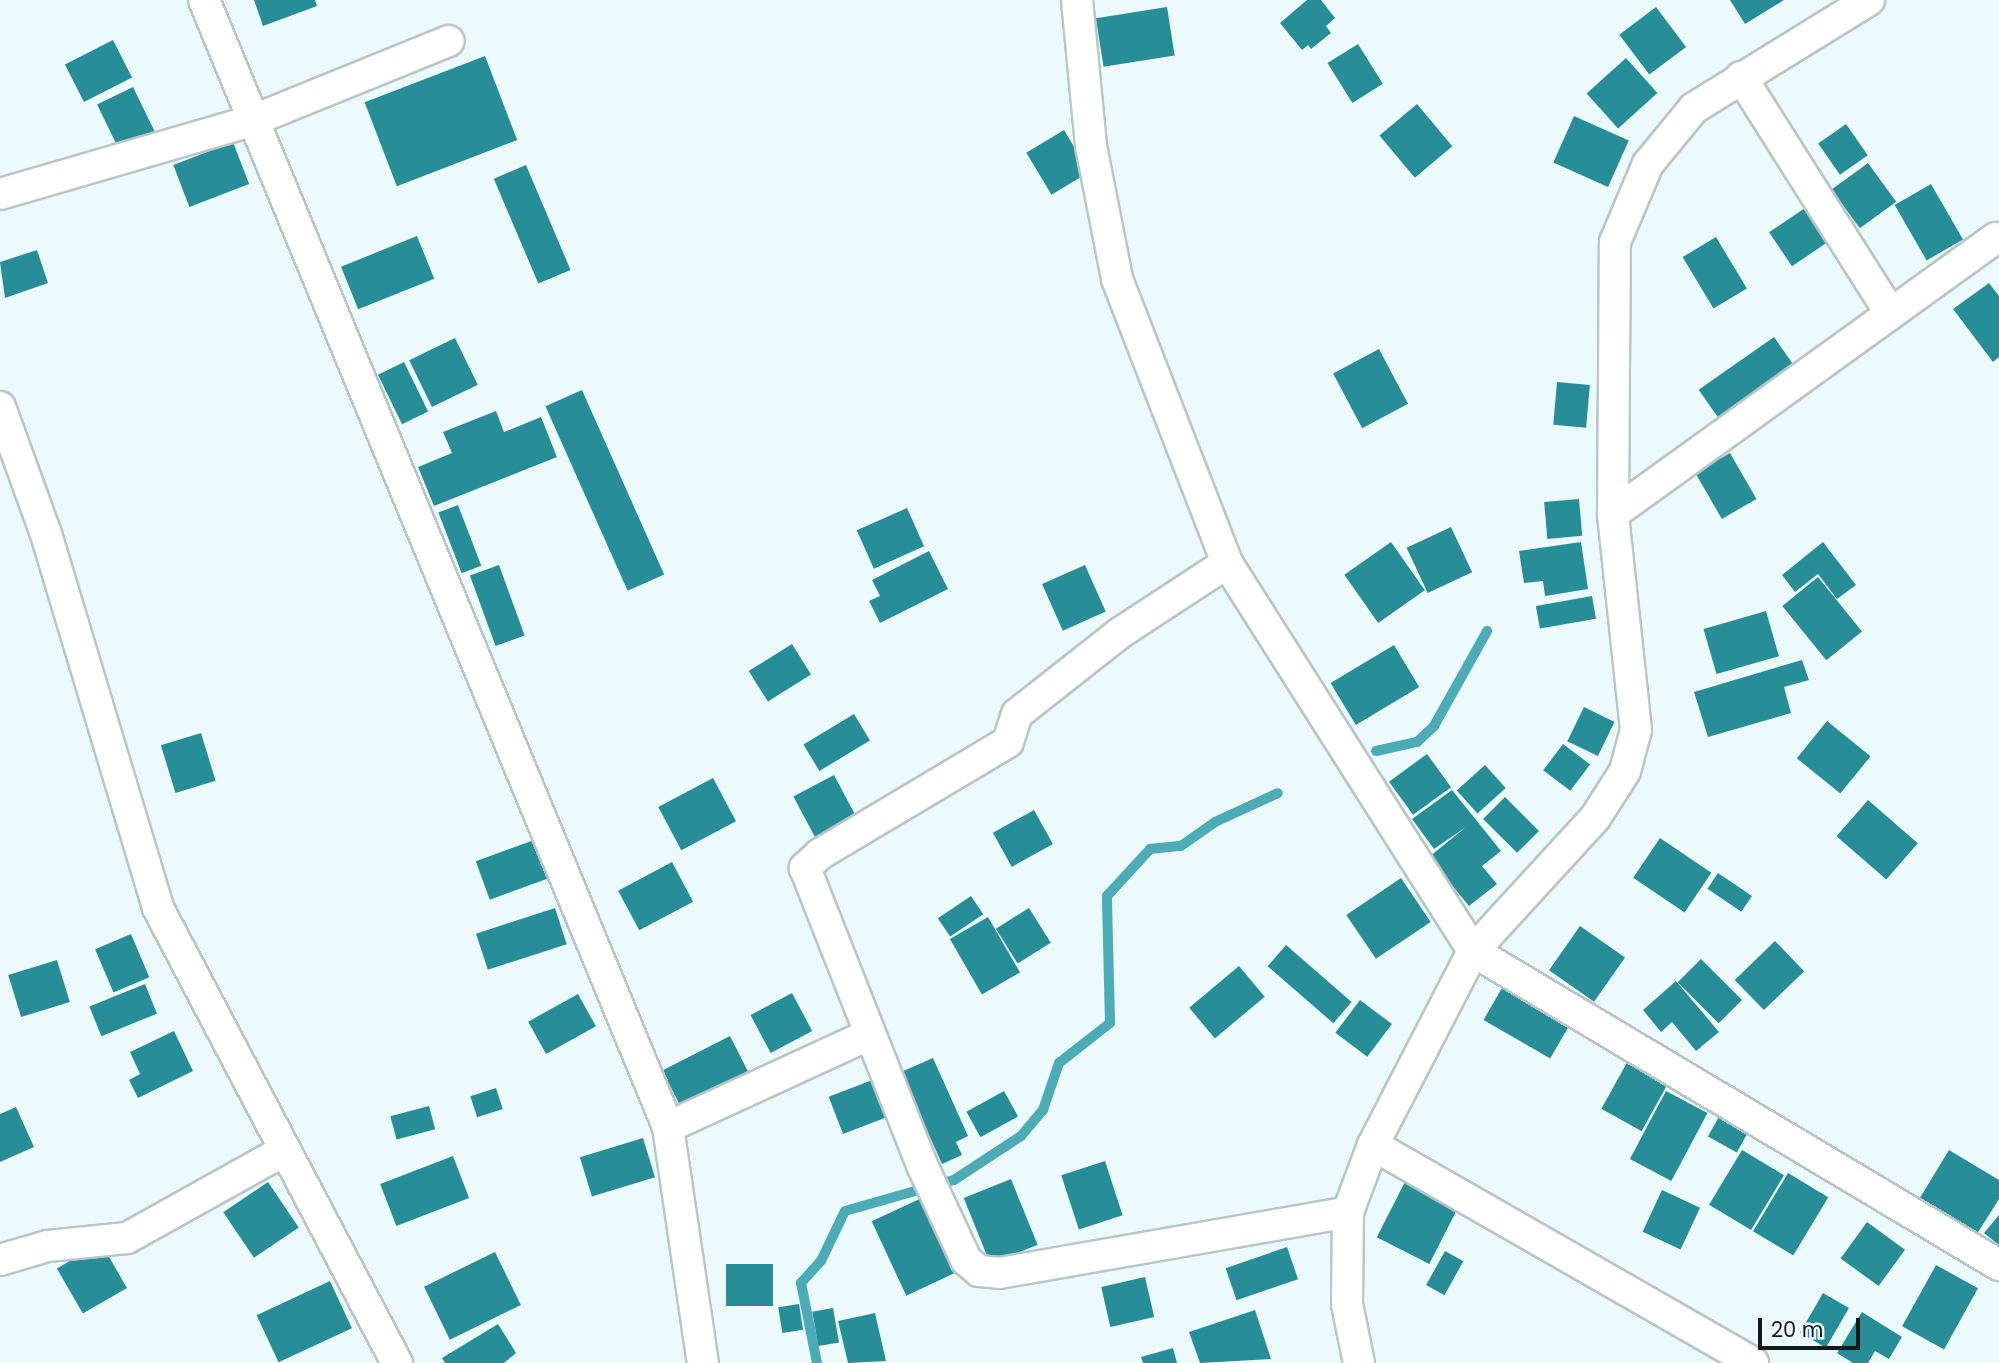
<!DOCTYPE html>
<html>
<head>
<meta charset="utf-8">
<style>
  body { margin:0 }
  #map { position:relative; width:1999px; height:1363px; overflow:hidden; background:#ecfafb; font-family:Poppins,sans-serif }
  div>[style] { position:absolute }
  .stream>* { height:10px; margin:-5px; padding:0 5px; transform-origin:5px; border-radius:5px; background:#4cacb6 }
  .building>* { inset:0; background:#278e97; transform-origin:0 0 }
  .roads { filter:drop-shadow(2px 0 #b9c5c7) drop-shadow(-2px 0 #b9c5c7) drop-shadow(0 2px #b9c5c7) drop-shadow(0 -2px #b9c5c7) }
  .minor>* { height:30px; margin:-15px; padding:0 15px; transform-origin:15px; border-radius:15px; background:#fff }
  span { translate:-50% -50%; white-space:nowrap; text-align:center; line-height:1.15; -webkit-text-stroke:6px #ecfafb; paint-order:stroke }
  .scale { position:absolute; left:1758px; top:1318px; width:102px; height:32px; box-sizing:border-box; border:4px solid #141919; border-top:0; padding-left:9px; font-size:21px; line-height:24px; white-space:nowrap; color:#141919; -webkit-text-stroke:5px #ecfafb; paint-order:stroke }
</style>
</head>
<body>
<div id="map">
  <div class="stream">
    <div style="left:1376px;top:751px;width:42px;rotate:-12.4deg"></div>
    <div style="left:1417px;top:742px;width:23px;rotate:-43deg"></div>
    <div style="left:1434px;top:726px;width:109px;rotate:-60.8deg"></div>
    <div style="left:817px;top:1363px;width:82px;rotate:-101.3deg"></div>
    <div style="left:801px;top:1283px;width:30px;rotate:-48deg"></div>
    <div style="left:821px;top:1261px;width:55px;rotate:-64.4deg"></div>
    <div style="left:845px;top:1211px;width:113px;rotate:-15.9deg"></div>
    <div style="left:954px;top:1180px;width:80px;rotate:-33.3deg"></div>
    <div style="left:1021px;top:1136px;width:34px;rotate:-50deg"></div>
    <div style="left:1043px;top:1110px;width:50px;rotate:-71.2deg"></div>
    <div style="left:1059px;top:1063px;width:65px;rotate:-38.1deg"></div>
    <div style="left:1110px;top:1023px;width:127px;rotate:-91.4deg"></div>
    <div style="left:1107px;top:896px;width:64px;rotate:-47.5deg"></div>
    <div style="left:1150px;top:849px;width:31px;rotate:-6deg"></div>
    <div style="left:1181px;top:846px;width:42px;rotate:-35.2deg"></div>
    <div style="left:1215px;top:822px;width:69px;rotate:-24.7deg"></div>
  </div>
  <div class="building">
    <div style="clip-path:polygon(254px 0,315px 0,317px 6px,263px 26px)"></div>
    <div style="clip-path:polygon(1307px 0,1321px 0,1335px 18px,1326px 26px,1331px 33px,1311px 49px,1308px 45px,1302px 50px,1280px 23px)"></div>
    <div style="clip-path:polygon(1730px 0,1784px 0,1745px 24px)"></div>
    <div style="left:1167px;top:7px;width:49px;height:72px;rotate:81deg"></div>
    <div style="left:1656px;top:7px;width:50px;height:46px;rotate:53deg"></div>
    <div style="left:113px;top:40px;width:42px;height:54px;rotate:63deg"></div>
    <div style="left:1358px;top:44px;width:47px;height:36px;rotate:58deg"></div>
    <div style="left:485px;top:56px;width:90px;height:129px;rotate:69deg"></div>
    <div style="left:1626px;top:58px;width:47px;height:53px;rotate:48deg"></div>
    <div style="left:133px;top:87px;width:51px;height:40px;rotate:64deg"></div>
    <div style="left:1417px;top:104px;width:55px;height:49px;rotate:50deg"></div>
    <div style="left:1574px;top:116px;width:60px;height:51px;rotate:24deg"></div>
    <div style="left:1846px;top:124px;width:38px;height:34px;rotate:55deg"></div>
    <div style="left:1064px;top:130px;width:49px;height:44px;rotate:59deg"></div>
    <div style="left:233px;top:142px;width:45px;height:64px;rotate:69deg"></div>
    <div style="left:1868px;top:163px;width:48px;height:45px;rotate:54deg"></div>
    <div style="left:526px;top:165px;width:114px;height:35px;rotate:67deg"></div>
    <div style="left:1931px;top:184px;width:64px;height:42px;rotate:60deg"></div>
    <div style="left:1808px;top:206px;width:41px;height:47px;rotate:56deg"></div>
    <div style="left:417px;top:236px;width:46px;height:82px;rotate:68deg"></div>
    <div style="left:1716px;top:237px;width:60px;height:39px;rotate:59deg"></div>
    <div style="clip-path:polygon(37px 250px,48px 283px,5px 298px,0 262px)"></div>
    <div style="clip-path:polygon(1989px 283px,1999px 296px,1999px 357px,1993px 362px,1953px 309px)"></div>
    <div style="left:1774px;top:337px;width:47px;height:92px;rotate:55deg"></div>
    <div style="left:455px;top:338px;width:52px;height:51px;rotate:64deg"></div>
    <div style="left:1379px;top:349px;width:62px;height:52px;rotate:62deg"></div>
    <div style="left:404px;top:362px;width:55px;height:29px;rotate:64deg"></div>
    <div style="left:1557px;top:382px;width:33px;height:43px;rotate:5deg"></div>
    <div style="left:582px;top:390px;width:202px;height:40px;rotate:66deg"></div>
    <div style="clip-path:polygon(496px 411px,504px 432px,541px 417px,557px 457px,434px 506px,418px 467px,452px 453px,443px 432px)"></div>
    <div style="left:1730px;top:453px;width:53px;height:40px;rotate:60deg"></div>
    <div style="left:1579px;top:499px;width:37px;height:35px;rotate:85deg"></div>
    <div style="left:458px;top:505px;width:65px;height:21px;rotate:69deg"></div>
    <div style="left:907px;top:508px;width:42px;height:55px;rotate:66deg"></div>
    <div style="left:1451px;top:527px;width:50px;height:49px;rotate:65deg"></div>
    <div style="left:1391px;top:542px;width:59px;height:57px;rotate:55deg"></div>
    <div style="clip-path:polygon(1581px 542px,1588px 589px,1545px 596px,1543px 581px,1524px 583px,1519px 551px)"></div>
    <div style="clip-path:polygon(1823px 542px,1856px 585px,1837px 599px,1818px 574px,1795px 592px,1782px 575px)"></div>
    <div style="clip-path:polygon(929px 551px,948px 589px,880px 623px,869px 601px,880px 596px,872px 580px)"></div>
    <div style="left:499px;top:565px;width:75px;height:31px;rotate:70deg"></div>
    <div style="left:1085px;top:565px;width:51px;height:47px;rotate:66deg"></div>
    <div style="left:1818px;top:577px;width:70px;height:46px;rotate:51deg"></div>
    <div style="left:1592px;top:596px;width:23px;height:57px;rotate:80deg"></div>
    <div style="left:1766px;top:611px;width:47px;height:65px;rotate:74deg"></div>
    <div style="left:792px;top:644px;width:36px;height:51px;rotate:58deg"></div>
    <div style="left:1394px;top:645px;width:49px;height:74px;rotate:59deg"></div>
    <div style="clip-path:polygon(1802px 660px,1809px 680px,1784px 687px,1791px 713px,1708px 737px,1694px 692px)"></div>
    <div style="left:1584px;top:707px;width:34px;height:38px;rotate:26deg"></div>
    <div style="left:854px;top:714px;width:31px;height:59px;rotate:59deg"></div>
    <div style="left:1827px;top:721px;width:56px;height:48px;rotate:39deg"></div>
    <div style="left:201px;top:733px;width:50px;height:42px;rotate:73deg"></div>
    <div style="left:1563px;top:744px;width:34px;height:33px;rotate:37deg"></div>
    <div style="left:1427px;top:754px;width:41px;height:47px;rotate:54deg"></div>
    <div style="left:1485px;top:765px;width:31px;height:38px;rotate:48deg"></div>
    <div style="left:834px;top:775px;width:47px;height:46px;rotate:62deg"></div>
    <div style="left:713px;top:778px;width:49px;height:62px;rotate:62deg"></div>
    <div style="clip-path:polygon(1452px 790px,1501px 851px,1482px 866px,1497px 884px,1469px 906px,1429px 857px,1466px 827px,1434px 849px,1412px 819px)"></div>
    <div style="left:1505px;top:797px;width:48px;height:31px;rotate:45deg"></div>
    <div style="left:1868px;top:800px;width:66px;height:48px;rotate:41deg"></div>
    <div style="left:1034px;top:810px;width:39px;height:47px;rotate:61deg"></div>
    <div style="left:1660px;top:838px;width:62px;height:48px;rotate:34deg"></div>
    <div style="left:534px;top:840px;width:41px;height:62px;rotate:70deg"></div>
    <div style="left:672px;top:862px;width:45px;height:61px;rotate:62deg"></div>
    <div style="left:1718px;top:873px;width:41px;height:19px;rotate:34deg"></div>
    <div style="left:1401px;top:878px;width:53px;height:66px;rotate:56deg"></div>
    <div style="left:971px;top:896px;width:22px;height:40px;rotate:56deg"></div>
    <div style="left:555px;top:908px;width:38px;height:83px;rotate:72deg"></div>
    <div style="left:1029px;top:908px;width:41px;height:39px;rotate:58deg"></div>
    <div style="left:988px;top:917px;width:64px;height:44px;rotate:60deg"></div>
    <div style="left:1580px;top:926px;width:55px;height:54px;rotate:35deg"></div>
    <div style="left:131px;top:934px;width:47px;height:39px;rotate:67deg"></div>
    <div style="left:1775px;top:941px;width:42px;height:56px;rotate:46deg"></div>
    <div style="left:1286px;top:945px;width:87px;height:28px;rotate:41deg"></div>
    <div style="left:1701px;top:959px;width:58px;height:33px;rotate:45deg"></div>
    <div style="left:57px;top:960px;width:44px;height:51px;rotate:73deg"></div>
    <div style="left:1239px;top:966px;width:40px;height:65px;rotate:50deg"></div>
    <div style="left:1506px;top:981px;width:77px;height:45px;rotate:30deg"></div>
    <div style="clip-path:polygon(1676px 981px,1719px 1032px,1696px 1051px,1672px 1022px,1661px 1032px,1643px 1010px)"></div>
    <div style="left:145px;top:984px;width:32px;height:60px;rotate:68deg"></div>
    <div style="left:792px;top:993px;width:43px;height:47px;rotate:62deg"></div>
    <div style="left:578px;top:994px;width:37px;height:57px;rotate:61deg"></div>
    <div style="left:1360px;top:1000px;width:40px;height:41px;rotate:37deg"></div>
    <div style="clip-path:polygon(174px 1031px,193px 1071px,138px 1098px,129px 1080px,140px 1074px,130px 1052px)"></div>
    <div style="left:730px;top:1036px;width:40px;height:76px;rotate:63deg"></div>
    <div style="clip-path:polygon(933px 1058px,968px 1136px,956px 1142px,962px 1155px,942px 1164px,901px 1072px)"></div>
    <div style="left:1629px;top:1059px;width:46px;height:57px;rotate:29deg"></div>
    <div style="left:880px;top:1077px;width:40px;height:55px;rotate:69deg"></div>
    <div style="left:496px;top:1088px;width:22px;height:27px;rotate:72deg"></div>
    <div style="left:1004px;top:1091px;width:29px;height:43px;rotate:61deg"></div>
    <div style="left:1666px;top:1091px;width:47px;height:77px;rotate:28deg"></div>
    <div style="left:429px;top:1106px;width:24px;height:40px;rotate:75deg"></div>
    <div style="clip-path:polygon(16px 1107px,34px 1147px,0 1162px,0 1114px)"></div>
    <div style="left:1721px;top:1113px;width:33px;height:27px;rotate:29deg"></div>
    <div style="left:643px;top:1138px;width:41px;height:66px;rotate:73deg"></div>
    <div style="left:1742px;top:1150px;width:49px;height:64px;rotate:31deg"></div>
    <div style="clip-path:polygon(1949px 1150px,1999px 1180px,1999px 1199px,1975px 1237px,1918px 1201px)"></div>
    <div style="left:453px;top:1156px;width:45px;height:78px;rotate:69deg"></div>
    <div style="left:1105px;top:1161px;width:57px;height:46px;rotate:72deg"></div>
    <div style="left:1788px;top:1173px;width:47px;height:68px;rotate:31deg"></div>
    <div style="left:1409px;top:1174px;width:59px;height:71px;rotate:27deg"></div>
    <div style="left:1011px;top:1179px;width:71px;height:51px;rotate:68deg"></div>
    <div style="left:268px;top:1182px;width:55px;height:54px;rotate:56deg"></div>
    <div style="left:1662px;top:1190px;width:42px;height:46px;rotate:25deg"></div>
    <div style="left:926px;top:1196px;width:82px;height:60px;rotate:65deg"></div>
    <div style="clip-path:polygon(1999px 1215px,1999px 1245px,1984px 1233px)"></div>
    <div style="left:1867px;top:1222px;width:47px;height:45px;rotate:36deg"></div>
    <div style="left:101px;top:1243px;width:52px;height:51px;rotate:60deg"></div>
    <div style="left:1287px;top:1247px;width:34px;height:65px;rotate:71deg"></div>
    <div style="left:1445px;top:1251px;width:21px;height:39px;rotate:29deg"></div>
    <div style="left:495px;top:1252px;width:59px;height:79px;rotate:64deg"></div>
    <div style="left:726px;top:1264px;width:47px;height:42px"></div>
    <div style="left:1936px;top:1265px;width:48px;height:70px;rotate:29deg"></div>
    <div style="left:1145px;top:1277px;width:41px;height:45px;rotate:77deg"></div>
    <div style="left:330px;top:1281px;width:52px;height:81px;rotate:65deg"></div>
    <div style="left:1823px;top:1293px;width:30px;height:46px;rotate:30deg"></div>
    <div style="left:799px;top:1304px;width:26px;height:21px;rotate:81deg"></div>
    <div style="left:833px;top:1308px;width:35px;height:21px;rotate:80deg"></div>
    <div style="clip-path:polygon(1255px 1310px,1271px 1359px,1200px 1363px,1189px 1332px)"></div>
    <div style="clip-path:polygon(1862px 1312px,1902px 1337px,1889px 1359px,1875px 1351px,1868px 1363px,1853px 1363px,1837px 1353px)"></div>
    <div style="clip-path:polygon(875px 1313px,886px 1361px,848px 1363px,838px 1321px)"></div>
    <div style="clip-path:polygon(498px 1324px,516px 1353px,504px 1363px,445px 1363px,442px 1358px)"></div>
    <div style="clip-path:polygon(1173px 1348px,1177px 1363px,1143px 1363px,1141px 1357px)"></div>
  </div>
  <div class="roads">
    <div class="minor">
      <div style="left:204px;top:0;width:1219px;rotate:67.62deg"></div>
      <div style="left:668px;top:1127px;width:239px;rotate:81.6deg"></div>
      <div style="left:1077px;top:0;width:147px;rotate:84.5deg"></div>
      <div style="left:1091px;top:146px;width:136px;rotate:78.9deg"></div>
      <div style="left:1117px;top:279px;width:305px;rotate:68.8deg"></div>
      <div style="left:1227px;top:563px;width:459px;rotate:57.6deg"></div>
      <div style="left:1473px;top:951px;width:613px;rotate:30.84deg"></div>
      <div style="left:1741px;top:77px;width:280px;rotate:57.7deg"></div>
      <div style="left:0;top:194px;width:265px;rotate:-16.2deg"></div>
      <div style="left:254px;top:120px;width:210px;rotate:-22.1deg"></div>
      <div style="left:0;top:407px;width:135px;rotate:70.1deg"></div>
      <div style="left:46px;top:534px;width:390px;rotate:73.3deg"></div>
      <div style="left:158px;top:908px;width:514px;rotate:62.29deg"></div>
      <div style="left:1613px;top:514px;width:472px;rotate:-35.8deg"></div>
      <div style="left:1227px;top:563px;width:128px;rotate:146.8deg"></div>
      <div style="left:1120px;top:633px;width:131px;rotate:141.8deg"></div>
      <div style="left:1017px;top:714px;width:29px;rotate:108deg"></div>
      <div style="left:1008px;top:742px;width:219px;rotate:149.2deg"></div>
      <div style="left:820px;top:854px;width:21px;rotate:137deg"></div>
      <div style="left:805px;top:868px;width:319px;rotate:68.5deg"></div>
      <div style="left:922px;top:1165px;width:105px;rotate:65.1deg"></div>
      <div style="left:966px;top:1260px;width:17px;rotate:40deg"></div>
      <div style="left:979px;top:1271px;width:21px;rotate:5deg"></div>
      <div style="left:1000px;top:1273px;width:353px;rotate:-9.9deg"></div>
      <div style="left:668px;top:1127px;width:220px;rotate:-24.7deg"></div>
      <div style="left:1373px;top:1145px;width:438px;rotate:29.8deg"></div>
      <div style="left:0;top:1260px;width:50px;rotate:-16.3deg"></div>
      <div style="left:48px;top:1246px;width:79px;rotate:-5.8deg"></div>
      <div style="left:127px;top:1238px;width:179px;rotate:-29.1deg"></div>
      <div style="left:1359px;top:1363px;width:60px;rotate:-101.5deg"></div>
      <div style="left:1347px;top:1304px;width:92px;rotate:-89.4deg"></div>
      <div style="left:1348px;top:1212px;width:72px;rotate:-69.5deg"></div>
      <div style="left:1373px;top:1145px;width:218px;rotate:-62.7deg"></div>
      <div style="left:1473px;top:951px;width:180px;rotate:-47.5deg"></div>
      <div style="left:1595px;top:818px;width:56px;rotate:-57.4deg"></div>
      <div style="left:1625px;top:771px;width:42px;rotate:-75deg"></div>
      <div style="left:1636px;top:730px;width:217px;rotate:-96.1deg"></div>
      <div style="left:1613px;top:514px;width:272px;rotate:-89.6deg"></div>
      <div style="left:1615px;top:242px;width:85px;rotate:-67.1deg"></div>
      <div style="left:1648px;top:164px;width:72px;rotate:-50.6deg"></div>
      <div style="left:1694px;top:108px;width:206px;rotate:-31.7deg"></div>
    </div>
  </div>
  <div class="scale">20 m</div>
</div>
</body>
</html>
